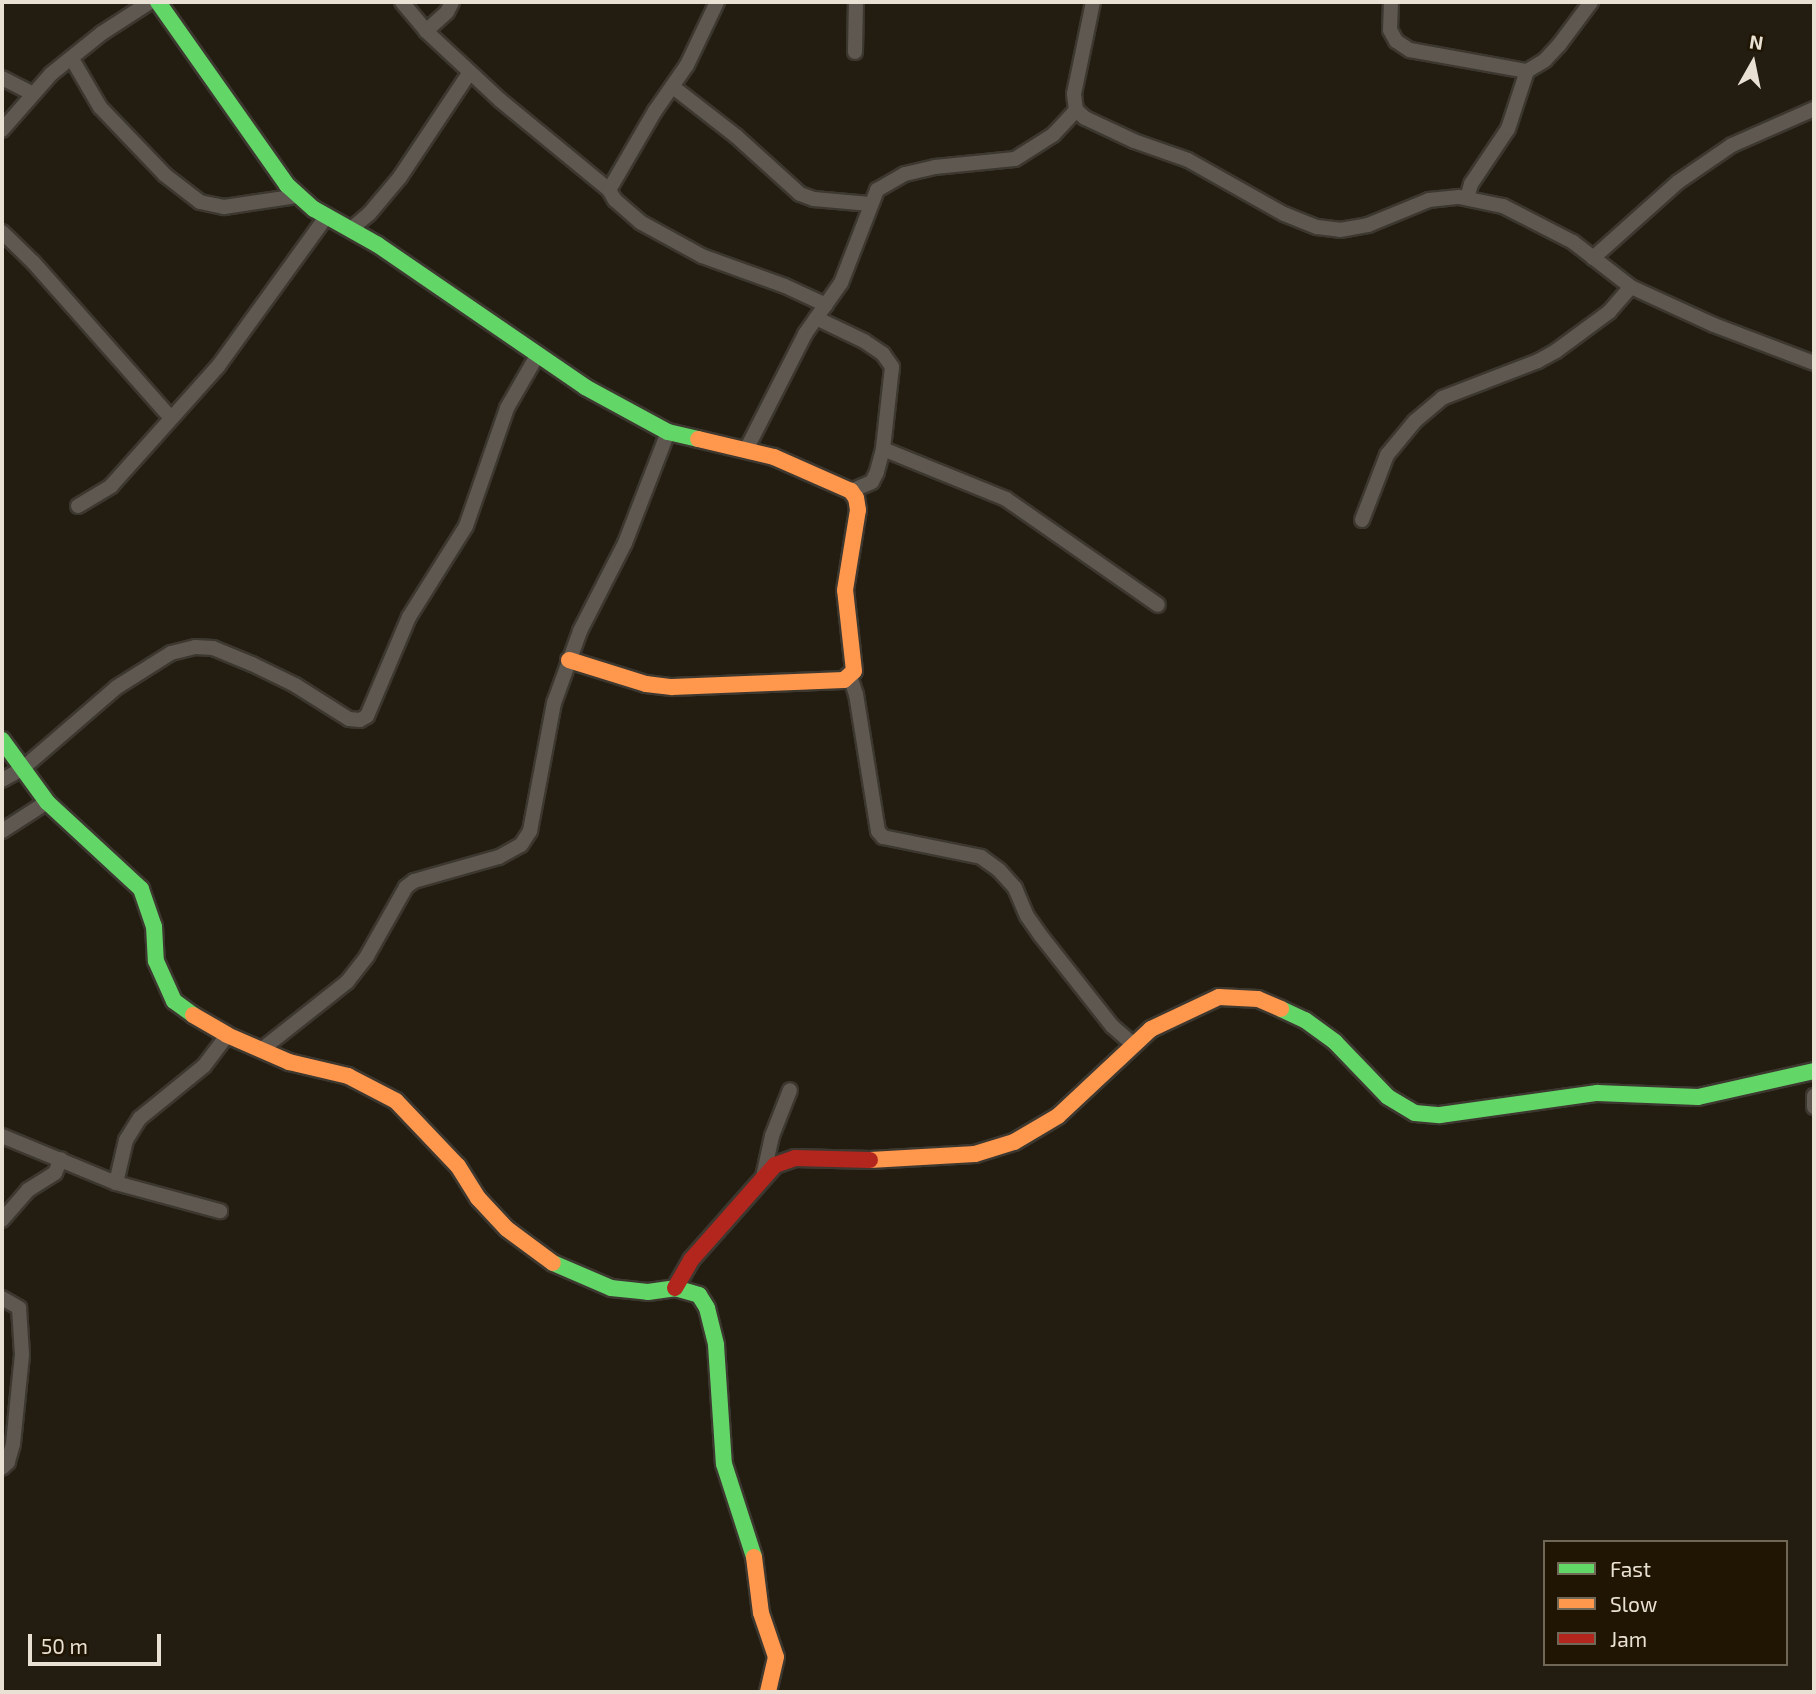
<!DOCTYPE html>
<html>
<head>
<meta charset="utf-8">
<style>
  body { margin:0 }
  #map { position:relative; width:1816px; height:1694px; overflow:hidden; background:#221c11; font-family:"Exo 2",sans-serif }
  div>[style] { position:absolute }
  .roads { filter:drop-shadow(2px 0 #3c372f) drop-shadow(-2px 0 #3c372f) drop-shadow(0 2px #3c372f) drop-shadow(0 -2px #3c372f) }
  .street>* { height:14px; margin:-7px; padding:0 7px; transform-origin:7px; border-radius:7px; background:#5e5851 }
  .fast>* { height:16px; margin:-8px; padding:0 8px; transform-origin:8px; border-radius:8px; background:#63d668 }
  .slow>* { height:16px; margin:-8px; padding:0 8px; transform-origin:8px; border-radius:8px; background:#ff974d }
  .jam>* { height:16px; margin:-8px; padding:0 8px; transform-origin:8px; border-radius:8px; background:#b3261e }
  span { translate:-50% -50%; white-space:nowrap; text-align:center; line-height:1.15; -webkit-text-stroke:5px #201502; paint-order:stroke }
  .frame { position:absolute; inset:0; border:4px solid #e9e1d4; pointer-events:none }
  .legend { position:absolute; left:1543px; top:1540px; width:245px; height:126px; box-sizing:border-box; background:#201502; border:2px solid #706756; margin:0; padding:9px 12px; list-style:none; font-size:21px; color:#e9e1d4 }
  .legend li { display:flex; align-items:center; gap:14px; height:35px }
  .legend b { width:35px; border:2px solid #706756 }
  .north { position:absolute; left:1718px; top:28px; width:70px; height:70px; -webkit-text-stroke:5px #201502; paint-order:stroke; rotate:9deg; font-size:19px; font-weight:700; line-height:28px; text-align:center; color:#e9e1d4 }
  .north::after { content:''; display:block; margin:auto; width:24px; height:32px; background:#e9e1d4; clip-path:polygon(50% 0,100% 100%,50% 72%,0 100%) }
  .scale { position:absolute; left:28px; top:1634px; width:133px; height:32px; box-sizing:border-box; border:4px solid #e9e1d4; border-top:0; padding-left:9px; font-size:21px; line-height:24px; white-space:nowrap; color:#e9e1d4; -webkit-text-stroke:5px #201502; paint-order:stroke }
</style>
</head>
<body>
<div id="map">
  <div class="roads">
    <div class="street">
      <div style="left:402px;top:2px;width:38px;rotate:50deg"></div>
      <div style="left:426px;top:31px;width:101px;rotate:43deg"></div>
      <div style="left:500px;top:100px;width:141px;rotate:39.5deg"></div>
      <div style="left:609px;top:190px;width:12px;rotate:59deg"></div>
      <div style="left:615px;top:200px;width:33px;rotate:41deg"></div>
      <div style="left:640px;top:222px;width:71px;rotate:28.7deg"></div>
      <div style="left:702px;top:256px;width:88px;rotate:19.9deg"></div>
      <div style="left:785px;top:286px;width:45px;rotate:24.9deg"></div>
      <div style="left:1093px;top:2px;width:94px;rotate:101.7deg"></div>
      <div style="left:1074px;top:94px;width:16px;rotate:83deg"></div>
      <div style="left:1076px;top:110px;width:12px;rotate:42deg"></div>
      <div style="left:1085px;top:118px;width:54px;rotate:25.1deg"></div>
      <div style="left:1134px;top:141px;width:57px;rotate:19.4deg"></div>
      <div style="left:1188px;top:160px;width:110px;rotate:29.4deg"></div>
      <div style="left:1284px;top:214px;width:35px;rotate:22deg"></div>
      <div style="left:1317px;top:227px;width:23px;rotate:7deg"></div>
      <div style="left:1340px;top:230px;width:28px;rotate:-10deg"></div>
      <div style="left:1368px;top:225px;width:66px;rotate:-22.3deg"></div>
      <div style="left:1429px;top:200px;width:30px;rotate:-6deg"></div>
      <div style="left:1459px;top:197px;width:45px;rotate:11.6deg"></div>
      <div style="left:1503px;top:206px;width:79px;rotate:27.2deg"></div>
      <div style="left:1573px;top:242px;width:73px;rotate:37.8deg"></div>
      <div style="left:1631px;top:287px;width:91px;rotate:24.6deg"></div>
      <div style="left:1714px;top:325px;width:107px;rotate:20.8deg"></div>
      <div style="left:1391px;top:2px;width:28px;rotate:92deg"></div>
      <div style="left:1390px;top:30px;width:13px;rotate:61deg"></div>
      <div style="left:1396px;top:41px;width:17px;rotate:33deg"></div>
      <div style="left:1410px;top:50px;width:119px;rotate:10.2deg"></div>
      <div style="left:1527px;top:71px;width:21px;rotate:-31deg"></div>
      <div style="left:1545px;top:60px;width:21px;rotate:-47deg"></div>
      <div style="left:1559px;top:45px;width:54px;rotate:-53.3deg"></div>
      <div style="left:426px;top:31px;width:28px;rotate:-42deg"></div>
      <div style="left:447px;top:12px;width:11px;rotate:-63deg"></div>
      <div style="left:855px;top:52px;width:50px;rotate:-88.9deg"></div>
      <div style="left:72px;top:59px;width:56px;rotate:59.7deg"></div>
      <div style="left:100px;top:107px;width:94px;rotate:46.3deg"></div>
      <div style="left:165px;top:175px;width:44px;rotate:37.6deg"></div>
      <div style="left:200px;top:202px;width:25px;rotate:12deg"></div>
      <div style="left:224px;top:207px;width:75px;rotate:-8.5deg"></div>
      <div style="left:2px;top:78px;width:33px;rotate:27deg"></div>
      <div style="left:673px;top:87px;width:80px;rotate:37.9deg"></div>
      <div style="left:736px;top:136px;width:86px;rotate:42.2deg"></div>
      <div style="left:800px;top:194px;width:15px;rotate:20deg"></div>
      <div style="left:814px;top:199px;width:56px;rotate:5.1deg"></div>
      <div style="left:2px;top:130px;width:74px;rotate:-48.8deg"></div>
      <div style="left:51px;top:74px;width:65px;rotate:-38.8deg"></div>
      <div style="left:102px;top:33px;width:57px;rotate:-32.9deg"></div>
      <div style="left:609px;top:190px;width:91px;rotate:-59.8deg"></div>
      <div style="left:655px;top:111px;width:56px;rotate:-55.2deg"></div>
      <div style="left:687px;top:65px;width:70px;rotate:-64.5deg"></div>
      <div style="left:1467px;top:198px;width:15px;rotate:-74deg"></div>
      <div style="left:1471px;top:184px;width:66px;rotate:-56.1deg"></div>
      <div style="left:1508px;top:129px;width:61px;rotate:-71.9deg"></div>
      <div style="left:351px;top:229px;width:23px;rotate:-40deg"></div>
      <div style="left:369px;top:214px;width:48px;rotate:-50deg"></div>
      <div style="left:400px;top:177px;width:126px;rotate:-56.3deg"></div>
      <div style="left:2px;top:232px;width:43px;rotate:44.1deg"></div>
      <div style="left:33px;top:262px;width:208px;rotate:48.5deg"></div>
      <div style="left:1593px;top:258px;width:114px;rotate:-41.8deg"></div>
      <div style="left:1678px;top:182px;width:65px;rotate:-34.4deg"></div>
      <div style="left:1732px;top:145px;width:90px;rotate:-23.7deg"></div>
      <div style="left:816px;top:318px;width:53px;rotate:25.6deg"></div>
      <div style="left:864px;top:341px;width:23px;rotate:34deg"></div>
      <div style="left:883px;top:354px;width:16px;rotate:55deg"></div>
      <div style="left:892px;top:367px;width:82px;rotate:96.3deg"></div>
      <div style="left:883px;top:449px;width:24px;rotate:105deg"></div>
      <div style="left:877px;top:472px;width:11px;rotate:117deg"></div>
      <div style="left:872px;top:482px;width:23px;rotate:157deg"></div>
      <div style="left:747px;top:448px;width:128px;rotate:-63deg"></div>
      <div style="left:805px;top:334px;width:62px;rotate:-54.8deg"></div>
      <div style="left:841px;top:283px;width:100px;rotate:-68.8deg"></div>
      <div style="left:877px;top:190px;width:32px;rotate:-30deg"></div>
      <div style="left:905px;top:174px;width:31px;rotate:-13deg"></div>
      <div style="left:935px;top:167px;width:80px;rotate:-5.7deg"></div>
      <div style="left:1015px;top:159px;width:45px;rotate:-32.3deg"></div>
      <div style="left:1053px;top:135px;width:34px;rotate:-47deg"></div>
      <div style="left:883px;top:449px;width:133px;rotate:22.1deg"></div>
      <div style="left:1006px;top:499px;width:185px;rotate:34.9deg"></div>
      <div style="left:78px;top:506px;width:39px;rotate:-31deg"></div>
      <div style="left:111px;top:486px;width:162px;rotate:-48.2deg"></div>
      <div style="left:219px;top:365px;width:184px;rotate:-54.1deg"></div>
      <div style="left:1362px;top:520px;width:70px;rotate:-69deg"></div>
      <div style="left:1387px;top:455px;width:44px;rotate:-50.5deg"></div>
      <div style="left:1415px;top:421px;width:35px;rotate:-40deg"></div>
      <div style="left:1442px;top:398px;width:103px;rotate:-21.1deg"></div>
      <div style="left:1538px;top:361px;width:21px;rotate:-29deg"></div>
      <div style="left:1556px;top:351px;width:66px;rotate:-36.3deg"></div>
      <div style="left:1609px;top:312px;width:33px;rotate:-49deg"></div>
      <div style="left:850px;top:676px;width:19px;rotate:72deg"></div>
      <div style="left:856px;top:694px;width:139px;rotate:80.9deg"></div>
      <div style="left:878px;top:831px;width:8px;rotate:50deg"></div>
      <div style="left:883px;top:837px;width:100px;rotate:11.5deg"></div>
      <div style="left:981px;top:857px;width:22px;rotate:36deg"></div>
      <div style="left:999px;top:870px;width:24px;rotate:48deg"></div>
      <div style="left:1015px;top:888px;width:30px;rotate:67deg"></div>
      <div style="left:1027px;top:916px;width:24px;rotate:55deg"></div>
      <div style="left:1041px;top:936px;width:115px;rotate:51.7deg"></div>
      <div style="left:1112px;top:1026px;width:28px;rotate:41deg"></div>
      <div style="left:2px;top:780px;width:23px;rotate:-29deg"></div>
      <div style="left:22px;top:769px;width:125px;rotate:-40.8deg"></div>
      <div style="left:117px;top:687px;width:64px;rotate:-32.2deg"></div>
      <div style="left:171px;top:653px;width:25px;rotate:-14deg"></div>
      <div style="left:195px;top:647px;width:18px;rotate:3deg"></div>
      <div style="left:213px;top:648px;width:42px;rotate:22.3deg"></div>
      <div style="left:252px;top:664px;width:48px;rotate:26deg"></div>
      <div style="left:295px;top:685px;width:64px;rotate:32.2deg"></div>
      <div style="left:349px;top:719px;width:11px;rotate:5deg"></div>
      <div style="left:360px;top:720px;width:8px;rotate:-30deg"></div>
      <div style="left:367px;top:716px;width:108px;rotate:-67deg"></div>
      <div style="left:409px;top:617px;width:107px;rotate:-57.9deg"></div>
      <div style="left:466px;top:526px;width:125px;rotate:-70.8deg"></div>
      <div style="left:507px;top:408px;width:62px;rotate:-60.1deg"></div>
      <div style="left:2px;top:831px;width:54px;rotate:-32.8deg"></div>
      <div style="left:261px;top:1050px;width:110px;rotate:-38.3deg"></div>
      <div style="left:347px;top:982px;width:33px;rotate:-52deg"></div>
      <div style="left:367px;top:956px;width:79px;rotate:-60.5deg"></div>
      <div style="left:406px;top:887px;width:10px;rotate:-37deg"></div>
      <div style="left:414px;top:881px;width:88px;rotate:-15.8deg"></div>
      <div style="left:499px;top:857px;width:25px;rotate:-29deg"></div>
      <div style="left:521px;top:845px;width:17px;rotate:-57deg"></div>
      <div style="left:530px;top:831px;width:130px;rotate:-79.4deg"></div>
      <div style="left:554px;top:703px;width:77px;rotate:-70.1deg"></div>
      <div style="left:580px;top:631px;width:99px;rotate:-62.9deg"></div>
      <div style="left:625px;top:543px;width:119px;rotate:-68.8deg"></div>
      <div style="left:1814px;top:1096px;width:11px;rotate:90deg"></div>
      <div style="left:2px;top:1136px;width:123px;rotate:22.4deg"></div>
      <div style="left:116px;top:1183px;width:108px;rotate:15.1deg"></div>
      <div style="left:763px;top:1177px;width:42px;rotate:-77.6deg"></div>
      <div style="left:772px;top:1136px;width:49px;rotate:-68.6deg"></div>
      <div style="left:116px;top:1183px;width:44px;rotate:-76.9deg"></div>
      <div style="left:126px;top:1140px;width:26px;rotate:-58deg"></div>
      <div style="left:140px;top:1118px;width:82px;rotate:-39.1deg"></div>
      <div style="left:204px;top:1066px;width:39px;rotate:-53deg"></div>
      <div style="left:2px;top:1220px;width:40px;rotate:-49deg"></div>
      <div style="left:28px;top:1190px;width:32px;rotate:-32deg"></div>
      <div style="left:55px;top:1173px;width:15px;rotate:-67deg"></div>
      <div style="left:2px;top:1298px;width:20px;rotate:30deg"></div>
      <div style="left:19px;top:1308px;width:47px;rotate:86.3deg"></div>
      <div style="left:22px;top:1355px;width:89px;rotate:95.8deg"></div>
      <div style="left:13px;top:1444px;width:19px;rotate:106deg"></div>
      <div style="left:8px;top:1462px;width:8px;rotate:135deg"></div>
    </div>
    <div class="fast">
      <div style="left:158px;top:2px;width:224px;rotate:54.8deg"></div>
      <div style="left:287px;top:185px;width:36px;rotate:42deg"></div>
      <div style="left:314px;top:209px;width:73px;rotate:29.4deg"></div>
      <div style="left:378px;top:245px;width:251px;rotate:34.4deg"></div>
      <div style="left:585px;top:387px;width:94px;rotate:28.5deg"></div>
      <div style="left:668px;top:432px;width:31px;rotate:13deg"></div>
      <div style="left:2px;top:740px;width:77px;rotate:54deg"></div>
      <div style="left:47px;top:802px;width:128px;rotate:42.8deg"></div>
      <div style="left:141px;top:889px;width:39px;rotate:71deg"></div>
      <div style="left:154px;top:926px;width:35px;rotate:87deg"></div>
      <div style="left:156px;top:961px;width:44px;rotate:65.8deg"></div>
      <div style="left:174px;top:1001px;width:24px;rotate:36deg"></div>
      <div style="left:1281px;top:1009px;width:26px;rotate:25deg"></div>
      <div style="left:1305px;top:1020px;width:37px;rotate:36deg"></div>
      <div style="left:1335px;top:1042px;width:76px;rotate:46.1deg"></div>
      <div style="left:1388px;top:1097px;width:31px;rotate:31deg"></div>
      <div style="left:1415px;top:1113px;width:25px;rotate:5deg"></div>
      <div style="left:1440px;top:1115px;width:159px;rotate:-8deg"></div>
      <div style="left:1597px;top:1093px;width:101px;rotate:2.3deg"></div>
      <div style="left:1698px;top:1097px;width:119px;rotate:-12.6deg"></div>
      <div style="left:553px;top:1263px;width:63px;rotate:23.3deg"></div>
      <div style="left:611px;top:1288px;width:37px;rotate:6deg"></div>
      <div style="left:648px;top:1292px;width:27px;rotate:-8deg"></div>
      <div style="left:675px;top:1288px;width:25px;rotate:16deg"></div>
      <div style="left:699px;top:1295px;width:15px;rotate:58deg"></div>
      <div style="left:707px;top:1308px;width:38px;rotate:76deg"></div>
      <div style="left:716px;top:1345px;width:119px;rotate:86.2deg"></div>
      <div style="left:724px;top:1464px;width:98px;rotate:72.1deg"></div>
    </div>
    <div class="slow">
      <div style="left:569px;top:660px;width:81px;rotate:17.3deg"></div>
      <div style="left:646px;top:684px;width:26px;rotate:7deg"></div>
      <div style="left:672px;top:687px;width:172px;rotate:-2.3deg"></div>
      <div style="left:844px;top:680px;width:13px;rotate:-42deg"></div>
      <div style="left:854px;top:671px;width:81px;rotate:-96.3deg"></div>
      <div style="left:845px;top:590px;width:81px;rotate:-80.8deg"></div>
      <div style="left:858px;top:510px;width:12px;rotate:-99deg"></div>
      <div style="left:856px;top:498px;width:9px;rotate:-126deg"></div>
      <div style="left:851px;top:491px;width:84px;rotate:-156.2deg"></div>
      <div style="left:774px;top:457px;width:78px;rotate:-166.7deg"></div>
      <div style="left:193px;top:1015px;width:39px;rotate:30deg"></div>
      <div style="left:227px;top:1035px;width:68px;rotate:23.5deg"></div>
      <div style="left:289px;top:1062px;width:61px;rotate:13.3deg"></div>
      <div style="left:348px;top:1076px;width:54px;rotate:27.5deg"></div>
      <div style="left:396px;top:1101px;width:90px;rotate:46.4deg"></div>
      <div style="left:458px;top:1166px;width:38px;rotate:58deg"></div>
      <div style="left:478px;top:1198px;width:42px;rotate:46.9deg"></div>
      <div style="left:507px;top:1229px;width:57px;rotate:36.5deg"></div>
      <div style="left:870px;top:1160px;width:105px;rotate:-3.3deg"></div>
      <div style="left:975px;top:1154px;width:41px;rotate:-17.1deg"></div>
      <div style="left:1014px;top:1142px;width:51px;rotate:-30.6deg"></div>
      <div style="left:1058px;top:1116px;width:127px;rotate:-43.1deg"></div>
      <div style="left:1151px;top:1029px;width:75px;rotate:-25.2deg"></div>
      <div style="left:1219px;top:997px;width:39px;rotate:3deg"></div>
      <div style="left:1258px;top:999px;width:25px;rotate:23deg"></div>
      <div style="left:754px;top:1557px;width:56px;rotate:82.9deg"></div>
      <div style="left:761px;top:1613px;width:46px;rotate:71.2deg"></div>
      <div style="left:776px;top:1657px;width:36px;rotate:103deg"></div>
    </div>
    <div class="jam">
      <div style="left:675px;top:1288px;width:32px;rotate:-60deg"></div>
      <div style="left:691px;top:1260px;width:127px;rotate:-48.5deg"></div>
      <div style="left:775px;top:1165px;width:21px;rotate:-19deg"></div>
      <div style="left:795px;top:1158px;width:75px;rotate:1.5deg"></div>
    </div>
  </div>
  <div class="frame"></div>
  <ul class="legend">
  <li><b style="height:9px;background:#63d668"></b>Fast</li>
  <li><b style="height:9px;background:#ff974d"></b>Slow</li>
  <li><b style="height:9px;background:#b3261e"></b>Jam</li>
  </ul>
  <div class="north">N</div>
  <div class="scale">50 m</div>
</div>
</body>
</html>
